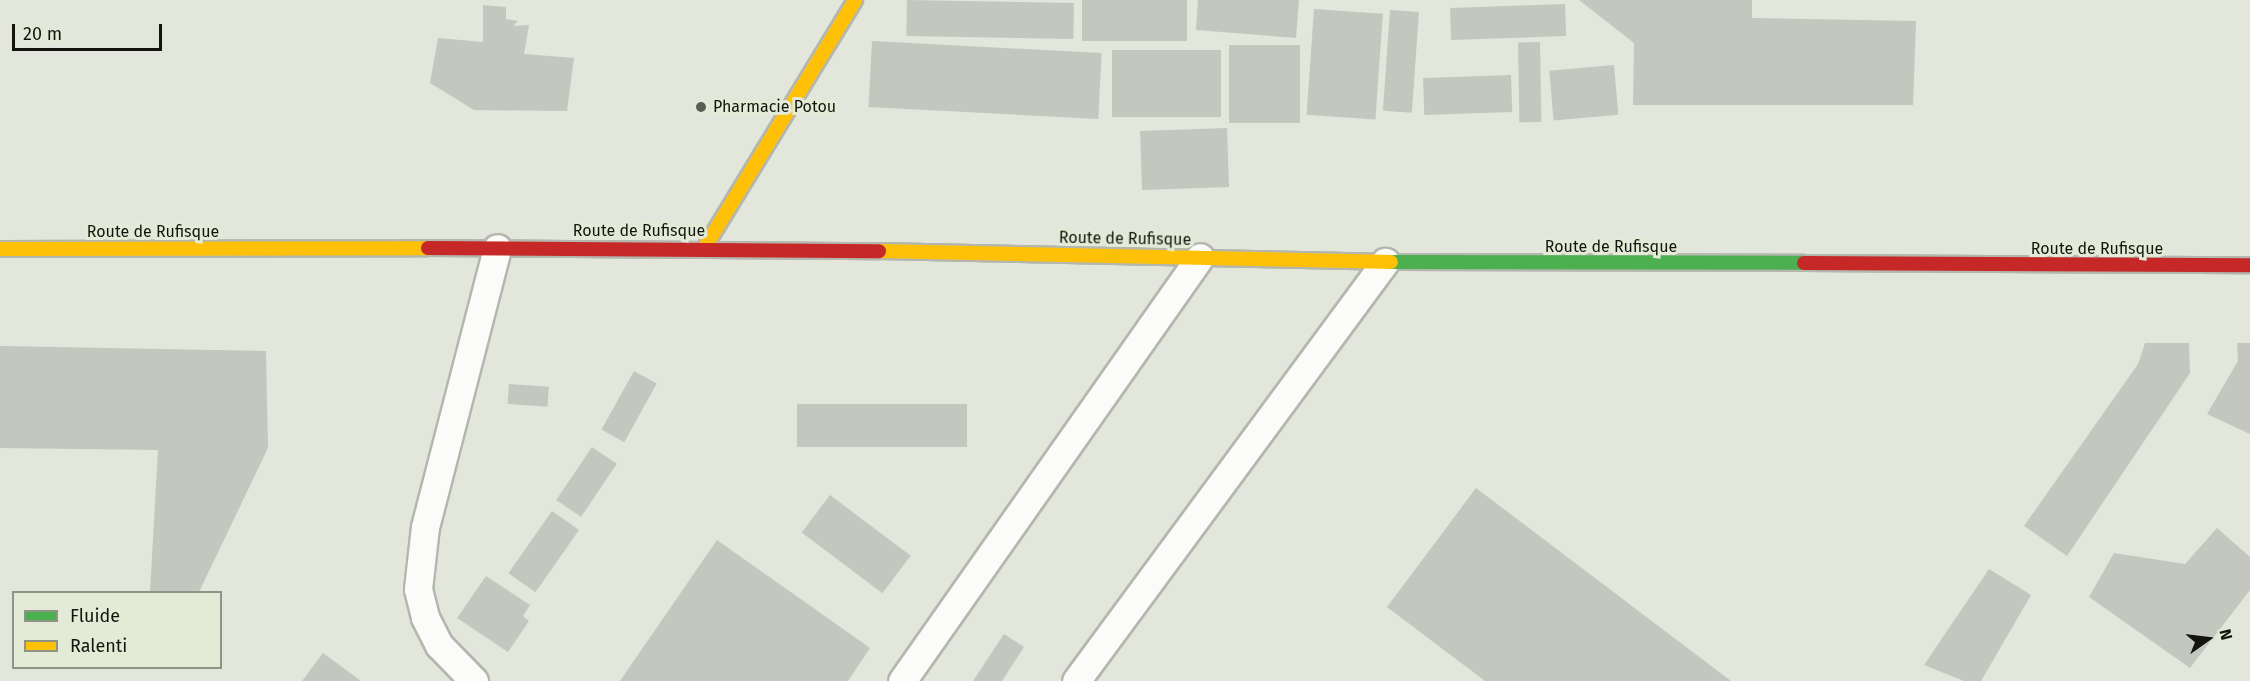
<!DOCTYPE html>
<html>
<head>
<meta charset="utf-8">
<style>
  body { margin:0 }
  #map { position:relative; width:2250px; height:681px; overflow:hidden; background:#e2e6db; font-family:"Fira Sans",sans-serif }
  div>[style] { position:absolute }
  .building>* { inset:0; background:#c3c7be; transform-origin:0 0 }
  .roads { filter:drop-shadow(2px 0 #b4b7ae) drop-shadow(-2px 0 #b4b7ae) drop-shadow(0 2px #b4b7ae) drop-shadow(0 -2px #b4b7ae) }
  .lane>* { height:27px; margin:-13.5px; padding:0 13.5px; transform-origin:13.5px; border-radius:13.5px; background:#fbfbfa }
  .fast>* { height:14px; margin:-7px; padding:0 7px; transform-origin:7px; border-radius:7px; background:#4caf50 }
  .slow>* { height:14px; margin:-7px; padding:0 7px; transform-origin:7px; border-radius:7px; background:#ffc107 }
  .jam>* { height:14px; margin:-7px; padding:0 7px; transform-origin:7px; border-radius:7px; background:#c62828 }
  .dots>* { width:16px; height:16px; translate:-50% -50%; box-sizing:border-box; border:3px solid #e3ebd6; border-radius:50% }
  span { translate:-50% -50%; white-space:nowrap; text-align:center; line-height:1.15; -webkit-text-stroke:6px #e3ebd6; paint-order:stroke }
  .poi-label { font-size:16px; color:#12140d }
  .left { translate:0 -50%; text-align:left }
  .street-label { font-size:16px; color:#12140d }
  .legend { position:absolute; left:12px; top:591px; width:210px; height:78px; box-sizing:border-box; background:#e3ebd6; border:2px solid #8f9586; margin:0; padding:8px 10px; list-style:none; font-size:18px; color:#12140d }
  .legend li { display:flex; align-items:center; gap:12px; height:30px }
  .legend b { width:30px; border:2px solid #8f9586 }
  .north { position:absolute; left:2178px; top:609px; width:60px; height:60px; -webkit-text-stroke:4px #e3ebd6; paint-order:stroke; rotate:76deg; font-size:16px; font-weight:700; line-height:24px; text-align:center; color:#12140d }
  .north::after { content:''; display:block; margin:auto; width:21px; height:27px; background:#12140d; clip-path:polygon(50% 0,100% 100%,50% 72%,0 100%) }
  .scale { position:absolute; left:12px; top:24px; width:150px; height:27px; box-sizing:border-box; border:3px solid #12140d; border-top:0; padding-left:8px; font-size:18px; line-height:21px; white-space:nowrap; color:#12140d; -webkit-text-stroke:4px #e3ebd6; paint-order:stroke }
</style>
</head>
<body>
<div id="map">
  <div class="building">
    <div style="left:907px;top:0;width:167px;height:36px;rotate:1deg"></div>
    <div style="left:1082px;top:0;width:105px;height:41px"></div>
    <div style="clip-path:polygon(1198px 0,1299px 0,1296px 38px,1196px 30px)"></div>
    <div style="clip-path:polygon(1579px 0,1752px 0,1752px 18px,1916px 21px,1913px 105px,1633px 105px,1634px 43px)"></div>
    <div style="left:1565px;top:4px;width:32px;height:115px;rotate:88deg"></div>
    <div style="clip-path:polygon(483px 5px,506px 7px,506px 19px,518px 21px,513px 26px,529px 25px,524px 54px,574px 58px,567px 111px,474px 110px,430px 83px,438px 38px,483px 42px)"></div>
    <div style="left:1314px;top:9px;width:69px;height:106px;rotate:4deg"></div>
    <div style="left:1390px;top:10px;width:29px;height:101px;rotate:4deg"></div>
    <div style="left:872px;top:41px;width:230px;height:66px;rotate:3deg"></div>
    <div style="left:1540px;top:42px;width:80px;height:22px;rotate:89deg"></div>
    <div style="left:1229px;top:45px;width:71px;height:78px"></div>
    <div style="left:1112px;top:50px;width:109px;height:67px"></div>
    <div style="left:1614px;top:65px;width:50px;height:65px;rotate:85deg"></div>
    <div style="left:1511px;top:75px;width:37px;height:88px;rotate:88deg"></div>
    <div style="left:1227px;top:128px;width:59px;height:87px;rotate:88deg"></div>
    <div style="clip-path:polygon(2145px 343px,2189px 343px,2190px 373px,2067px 556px,2024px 526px,2138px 364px)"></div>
    <div style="clip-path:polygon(2237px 343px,2250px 343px,2250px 434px,2207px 414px,2238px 361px)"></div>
    <div style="clip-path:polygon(0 346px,266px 351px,268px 448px,199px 592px,150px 592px,158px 450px,0 448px)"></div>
    <div style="left:634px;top:371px;width:26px;height:67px;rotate:29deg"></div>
    <div style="left:509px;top:384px;width:40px;height:20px;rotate:4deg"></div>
    <div style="left:797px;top:404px;width:170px;height:43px"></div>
    <div style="left:592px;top:447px;width:30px;height:64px;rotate:34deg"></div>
    <div style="clip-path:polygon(1476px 488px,1731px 681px,1485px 681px,1387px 607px)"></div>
    <div style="left:830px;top:495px;width:101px;height:47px;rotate:37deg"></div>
    <div style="left:552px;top:511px;width:33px;height:76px;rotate:35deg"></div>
    <div style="clip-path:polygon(2217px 528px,2250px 557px,2250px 590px,2190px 668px,2089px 597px,2114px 553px,2185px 564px)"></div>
    <div style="clip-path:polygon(717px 540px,870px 648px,848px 681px,620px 681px)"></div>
    <div style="clip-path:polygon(1989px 569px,2031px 595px,1981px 681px,1964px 681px,1924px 665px)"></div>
    <div style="clip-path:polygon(486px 576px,530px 605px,523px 616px,529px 621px,508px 652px,457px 618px)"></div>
    <div style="clip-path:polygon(1004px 634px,1024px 647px,1002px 681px,973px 681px)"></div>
    <div style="clip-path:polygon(323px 653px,361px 681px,302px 681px)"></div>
  </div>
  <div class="roads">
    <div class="lane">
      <div style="left:474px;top:681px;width:50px;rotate:-134.2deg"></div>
      <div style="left:439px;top:645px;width:31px;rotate:-117deg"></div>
      <div style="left:425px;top:617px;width:29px;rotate:-104deg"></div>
      <div style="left:418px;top:589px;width:62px;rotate:-83.6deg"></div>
      <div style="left:425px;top:527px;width:288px;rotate:-75.5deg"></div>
      <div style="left:902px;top:681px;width:518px;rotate:-54.9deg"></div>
      <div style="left:1076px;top:681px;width:521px;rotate:-53.59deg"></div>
    </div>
    <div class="fast">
      <div style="left:1391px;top:262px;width:413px;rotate:0.1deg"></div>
    </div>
    <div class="slow">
      <div style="left:705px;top:247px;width:289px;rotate:-58.7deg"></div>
      <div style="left:0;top:249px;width:428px;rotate:-0.1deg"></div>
      <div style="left:879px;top:251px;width:512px;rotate:1.23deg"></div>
    </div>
    <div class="jam">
      <div style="left:428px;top:248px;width:451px;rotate:0.4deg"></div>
      <div style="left:1804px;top:263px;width:446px;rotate:0.3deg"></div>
    </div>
  </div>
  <div class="dots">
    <div style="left:701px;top:107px;background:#5b5e55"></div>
  </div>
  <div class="poi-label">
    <span class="left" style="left:713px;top:107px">Pharmacie Potou</span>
  </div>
  <div class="street-label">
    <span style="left:639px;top:231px">Route de Rufisque</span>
    <span style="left:153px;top:232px">Route de Rufisque</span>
    <span style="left:1125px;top:239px;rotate:1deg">Route de Rufisque</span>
    <span style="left:1611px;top:247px">Route de Rufisque</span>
    <span style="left:2097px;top:249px">Route de Rufisque</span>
  </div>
  <ul class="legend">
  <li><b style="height:8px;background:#4caf50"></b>Fluide</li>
  <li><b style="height:8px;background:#ffc107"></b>Ralenti</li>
  </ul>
  <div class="north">N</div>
  <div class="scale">20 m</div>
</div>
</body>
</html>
